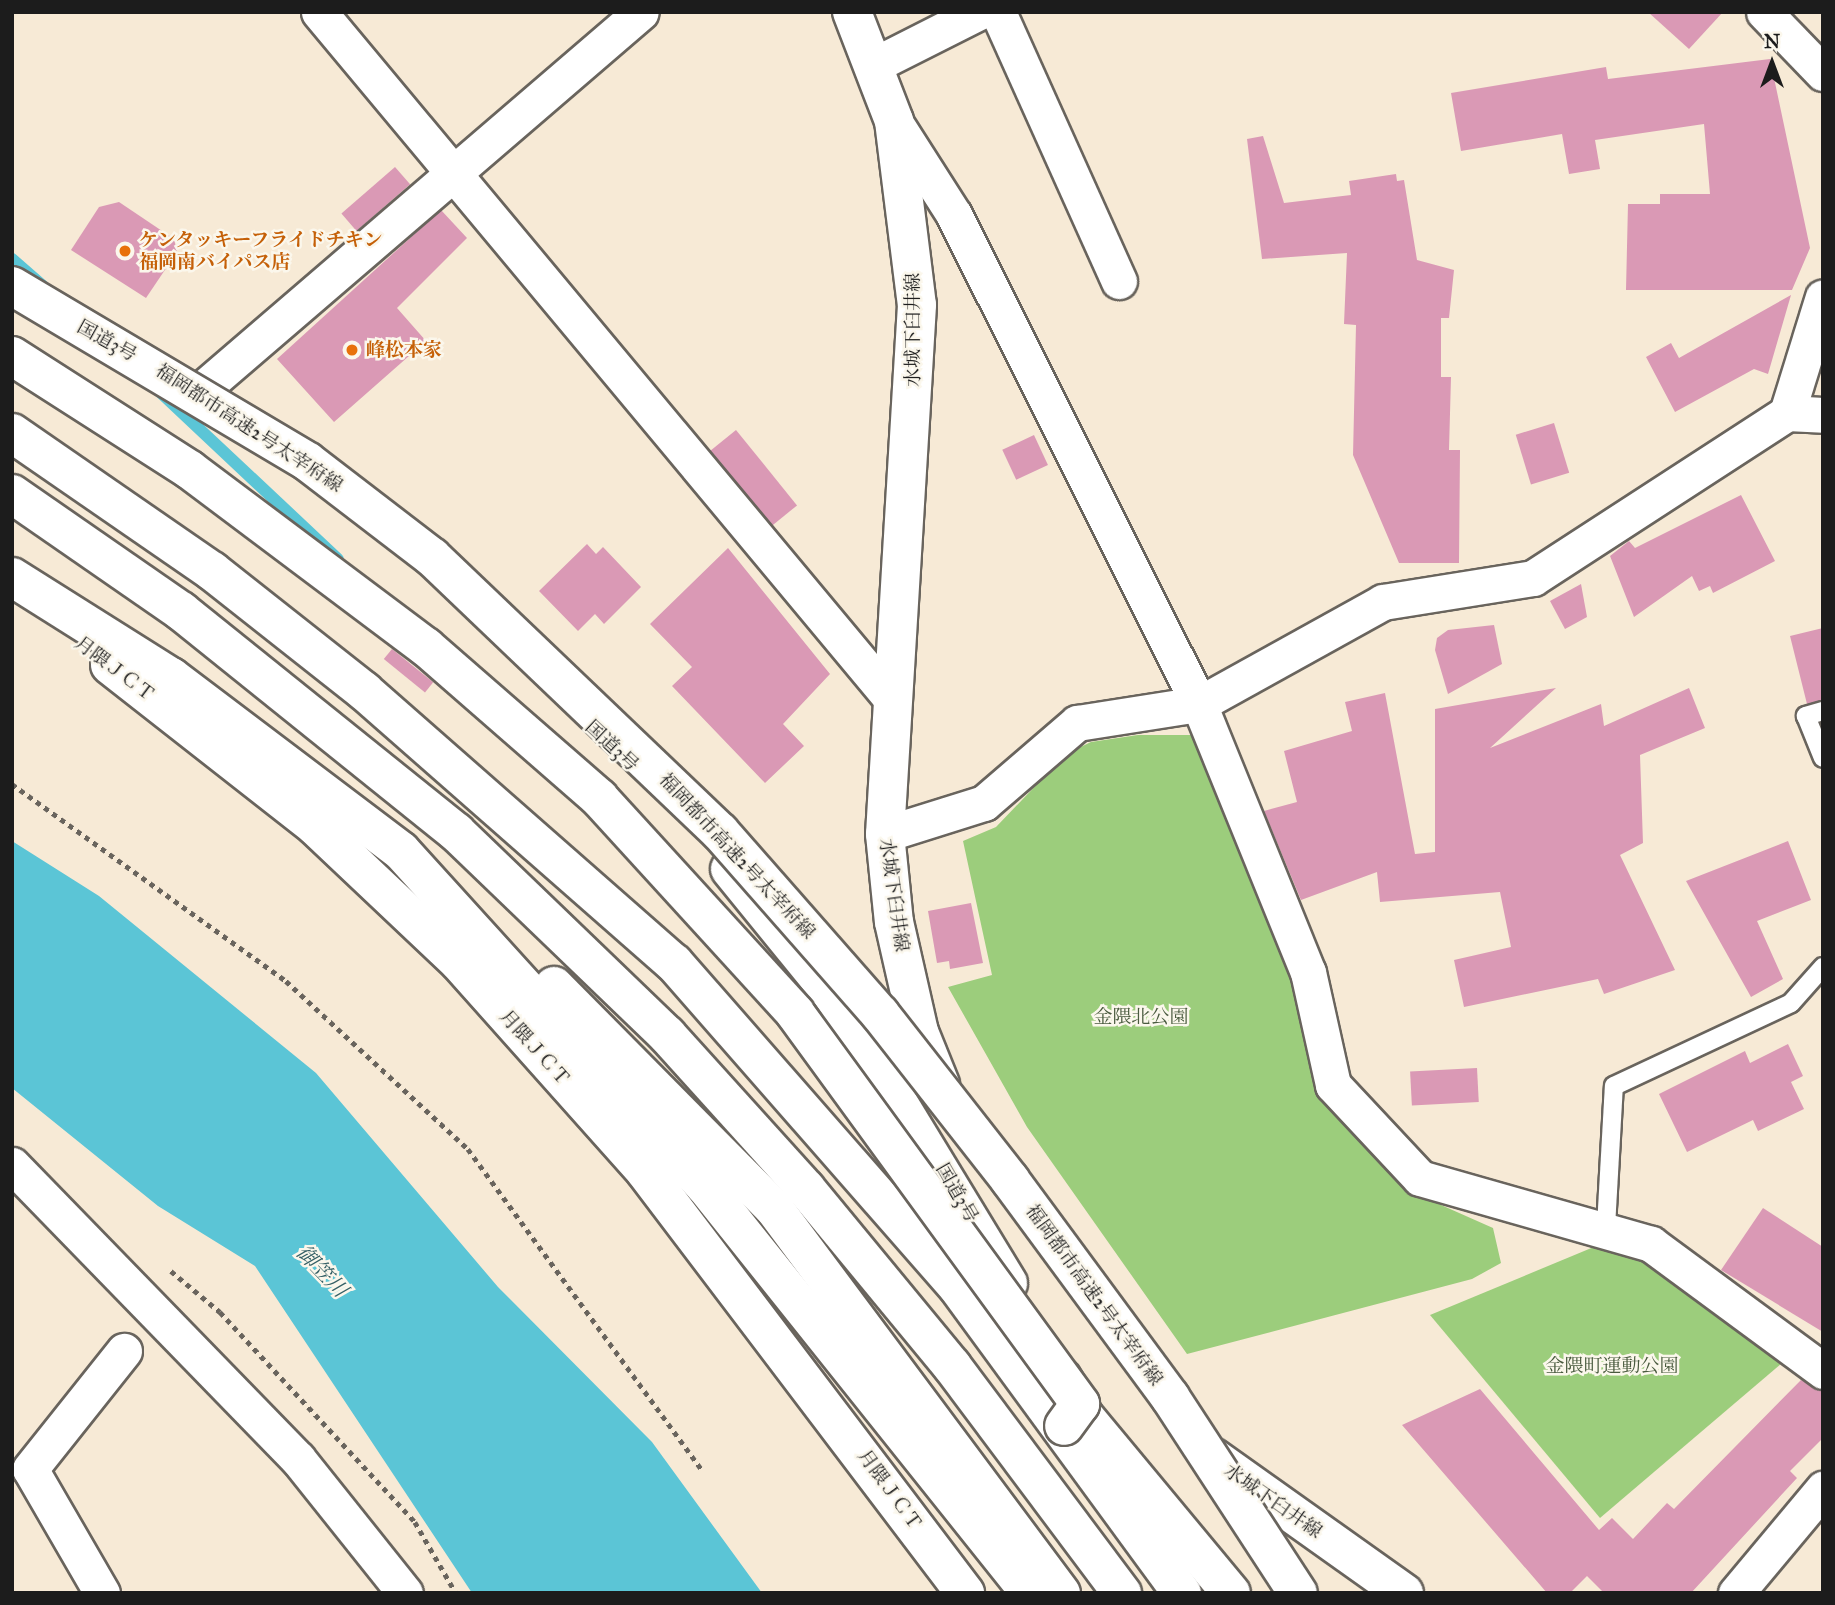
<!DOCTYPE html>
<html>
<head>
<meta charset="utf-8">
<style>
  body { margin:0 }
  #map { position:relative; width:1835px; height:1605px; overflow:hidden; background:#f7ead6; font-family:"IM FELL Great Primer","Noto Serif JP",serif }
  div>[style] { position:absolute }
  .green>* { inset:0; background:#9ccd7c }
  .water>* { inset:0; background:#5bc5d6 }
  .stream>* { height:12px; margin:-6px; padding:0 6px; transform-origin:6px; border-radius:6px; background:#5bc5d6 }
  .building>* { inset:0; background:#da99b5; transform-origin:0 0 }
  .path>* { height:4.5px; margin-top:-2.25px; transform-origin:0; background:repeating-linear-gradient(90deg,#69645d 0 5px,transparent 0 10px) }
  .roads { filter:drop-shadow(2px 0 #69645d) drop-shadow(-2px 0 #69645d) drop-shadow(0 2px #69645d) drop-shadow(0 -2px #69645d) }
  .lane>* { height:18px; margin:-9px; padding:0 9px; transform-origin:9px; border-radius:9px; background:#fff }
  .street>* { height:35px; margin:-17.5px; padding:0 17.5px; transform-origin:17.5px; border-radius:17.5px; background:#fff }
  .secondary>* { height:38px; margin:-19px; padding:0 19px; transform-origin:19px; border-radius:19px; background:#fff }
  .highway>* { height:38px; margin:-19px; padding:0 19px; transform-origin:19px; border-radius:19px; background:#fff }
  .bridges { filter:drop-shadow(2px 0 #69645d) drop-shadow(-2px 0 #69645d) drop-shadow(0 2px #69645d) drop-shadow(0 -2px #69645d) }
  .highway-bridge>* { height:38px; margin:-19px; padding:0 19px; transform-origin:19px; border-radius:19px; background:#fff }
  .dots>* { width:19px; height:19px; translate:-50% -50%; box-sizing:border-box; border:4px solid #fbf7ec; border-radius:50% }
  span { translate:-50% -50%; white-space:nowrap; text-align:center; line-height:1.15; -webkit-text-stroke:5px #fbf7ec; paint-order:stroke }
  .food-label { font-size:19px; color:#c56008; font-weight:700 }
  .left { translate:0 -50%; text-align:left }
  .street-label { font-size:19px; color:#1c1c1c }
  .park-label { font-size:19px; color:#495a3e }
  .water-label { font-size:21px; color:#356066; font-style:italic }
  .frame { position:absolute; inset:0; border:14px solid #1c1c1c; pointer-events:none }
  .north { position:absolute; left:1737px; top:28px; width:70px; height:70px; -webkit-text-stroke:5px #fbf7ec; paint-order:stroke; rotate:0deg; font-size:19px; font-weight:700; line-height:28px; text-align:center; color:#1c1c1c }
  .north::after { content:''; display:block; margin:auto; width:24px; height:32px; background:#1c1c1c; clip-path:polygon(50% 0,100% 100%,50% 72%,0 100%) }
</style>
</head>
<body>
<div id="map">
  <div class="green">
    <div style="clip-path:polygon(1138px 735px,1196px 735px,1289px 967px,1324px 1102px,1414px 1193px,1493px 1228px,1501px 1263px,1472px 1279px,1187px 1354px,1027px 1127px,948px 987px,992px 975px,963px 841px,996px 827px,1066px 754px,1091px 742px)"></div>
    <div style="clip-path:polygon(1601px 1244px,1664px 1270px,1782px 1363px,1600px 1518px,1430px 1315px)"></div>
  </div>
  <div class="water">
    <div style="clip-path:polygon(12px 841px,99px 896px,316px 1073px,498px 1287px,652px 1442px,762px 1593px,472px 1593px,255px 1266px,158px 1206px,12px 1088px)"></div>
  </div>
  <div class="stream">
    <div style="left:12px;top:259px;width:41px;rotate:41.1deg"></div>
    <div style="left:160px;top:392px;width:244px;rotate:43.2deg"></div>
  </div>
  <div class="building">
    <div style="clip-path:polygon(1648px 12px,1723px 12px,1689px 49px)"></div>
    <div style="clip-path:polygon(1770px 59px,1810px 248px,1792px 290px,1626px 290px,1628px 204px,1660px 204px,1660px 194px,1710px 194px,1704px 124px,1595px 140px,1600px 169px,1569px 174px,1562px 134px,1461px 151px,1451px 93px,1606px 67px,1608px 79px)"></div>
    <div style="clip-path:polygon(1263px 136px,1284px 203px,1351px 195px,1349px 181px,1396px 174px,1397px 181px,1404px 180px,1417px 260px,1454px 270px,1449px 318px,1441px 318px,1441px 377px,1451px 377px,1449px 450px,1460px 450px,1459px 563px,1399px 563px,1353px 455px,1356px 325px,1344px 324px,1347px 253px,1262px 259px,1247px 139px)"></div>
    <div style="left:395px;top:167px;width:23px;height:71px;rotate:49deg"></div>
    <div style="clip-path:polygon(119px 202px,174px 239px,177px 252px,146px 298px,71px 250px,99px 207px)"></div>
    <div style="clip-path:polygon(441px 210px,467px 238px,397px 308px,426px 341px,334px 422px,277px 359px)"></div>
    <div style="clip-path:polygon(1791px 295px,1768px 374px,1754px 369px,1675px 412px,1646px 357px,1671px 343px,1679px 358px)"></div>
    <div style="left:1554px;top:423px;width:52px;height:40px;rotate:73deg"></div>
    <div style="left:736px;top:430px;width:97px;height:33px;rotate:51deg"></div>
    <div style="left:1034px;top:435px;width:33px;height:35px;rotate:65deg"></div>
    <div style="clip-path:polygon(1741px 495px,1775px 561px,1713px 593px,1710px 586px,1699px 591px,1692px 576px,1634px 617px,1610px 556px,1629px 541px,1635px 548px)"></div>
    <div style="clip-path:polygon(587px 544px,596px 554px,603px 547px,641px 587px,604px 624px,595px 614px,578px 631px,539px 591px)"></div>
    <div style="clip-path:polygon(728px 548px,830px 674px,783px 724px,804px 746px,765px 783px,672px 686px,692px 667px,650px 624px)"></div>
    <div style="clip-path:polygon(1581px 584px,1587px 617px,1565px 629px,1550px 601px)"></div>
    <div style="clip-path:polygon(1494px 625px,1502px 664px,1448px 694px,1435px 650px,1437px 638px,1448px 630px)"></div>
    <div style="clip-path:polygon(1823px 628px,1823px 700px,1807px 704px,1790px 636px)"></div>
    <div style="left:392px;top:649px;width:53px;height:13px;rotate:39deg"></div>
    <div style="clip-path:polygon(1556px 688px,1490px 748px,1601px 704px,1604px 726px,1689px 688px,1705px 728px,1640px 755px,1643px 843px,1620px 855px,1675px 970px,1604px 994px,1598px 979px,1464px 1007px,1454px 960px,1511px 947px,1500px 892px,1380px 902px,1377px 872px,1301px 900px,1264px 811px,1297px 802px,1284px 751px,1352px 731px,1345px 702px,1385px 693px,1415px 854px,1435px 852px,1435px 709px)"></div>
    <div style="clip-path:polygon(1788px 841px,1811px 900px,1757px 921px,1783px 979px,1751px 997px,1686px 881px)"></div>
    <div style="clip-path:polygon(971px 903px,983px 963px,950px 969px,949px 961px,937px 963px,928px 911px)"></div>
    <div style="clip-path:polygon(1788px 1044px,1803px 1076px,1791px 1082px,1804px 1109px,1758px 1131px,1753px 1120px,1687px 1152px,1659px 1094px,1745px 1051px,1750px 1063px)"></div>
    <div style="left:1477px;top:1068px;width:34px;height:67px;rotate:87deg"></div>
    <div style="clip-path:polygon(1763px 1208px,1823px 1247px,1823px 1332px,1721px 1270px)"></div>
    <div style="clip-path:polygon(1801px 1380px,1823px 1391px,1823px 1438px,1790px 1471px,1797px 1478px,1691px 1593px,1604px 1593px,1587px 1576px,1570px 1593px,1547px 1593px,1402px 1425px,1480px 1389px,1599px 1530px,1612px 1518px,1633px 1539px,1667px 1503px,1674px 1509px)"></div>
  </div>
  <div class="path">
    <div style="left:12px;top:784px;width:337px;rotate:35.7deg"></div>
    <div style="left:286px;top:981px;width:248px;rotate:42.7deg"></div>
    <div style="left:468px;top:1149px;width:396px;rotate:53.9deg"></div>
    <div style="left:171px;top:1271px;width:64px;rotate:39.9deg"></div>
    <div style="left:220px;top:1312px;width:287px;rotate:47.1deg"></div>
    <div style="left:415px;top:1522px;width:82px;rotate:60deg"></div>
  </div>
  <div class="roads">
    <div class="lane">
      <div style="left:1823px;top:711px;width:18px;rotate:164deg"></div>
      <div style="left:1806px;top:716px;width:45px;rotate:68deg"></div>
      <div style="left:1606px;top:1227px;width:141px;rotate:-86.8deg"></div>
      <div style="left:1614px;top:1086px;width:195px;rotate:-25.1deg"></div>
      <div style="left:1791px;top:1003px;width:48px;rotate:-48.4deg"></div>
    </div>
    <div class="street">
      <div style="left:319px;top:12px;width:890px;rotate:50.19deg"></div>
      <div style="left:998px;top:12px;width:295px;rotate:65.8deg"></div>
      <div style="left:1764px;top:12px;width:85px;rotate:46deg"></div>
      <div style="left:876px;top:64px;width:115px;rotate:-26.8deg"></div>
      <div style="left:894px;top:121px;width:112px;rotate:57.4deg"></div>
      <div style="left:954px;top:215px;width:547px;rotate:63.39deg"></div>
      <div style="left:1199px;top:704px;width:289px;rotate:67.9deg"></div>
      <div style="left:1308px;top:972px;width:116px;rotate:77.5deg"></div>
      <div style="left:1333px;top:1085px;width:127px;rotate:46.9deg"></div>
      <div style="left:1420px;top:1178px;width:240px;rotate:15.9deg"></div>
      <div style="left:1651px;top:1244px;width:214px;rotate:36.4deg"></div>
      <div style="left:200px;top:391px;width:581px;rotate:-40.68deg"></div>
      <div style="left:1787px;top:413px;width:121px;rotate:-72.8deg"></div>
      <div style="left:885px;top:834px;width:104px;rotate:-17.4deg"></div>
      <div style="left:984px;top:803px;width:123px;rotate:-40.7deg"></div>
      <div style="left:1077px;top:723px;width:123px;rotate:-8.9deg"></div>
      <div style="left:1199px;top:704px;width:210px;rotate:-29deg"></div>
      <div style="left:1383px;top:602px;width:152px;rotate:-9.1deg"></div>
      <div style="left:1533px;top:578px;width:303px;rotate:-33deg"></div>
      <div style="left:1787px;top:413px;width:36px;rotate:3deg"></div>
      <div style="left:12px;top:1165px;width:410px;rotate:45.8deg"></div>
      <div style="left:298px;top:1459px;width:171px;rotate:51.4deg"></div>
      <div style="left:102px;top:1593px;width:143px;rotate:-120.1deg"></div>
      <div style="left:30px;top:1469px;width:151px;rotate:-51.5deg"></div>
      <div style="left:1736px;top:1593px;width:136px;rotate:-50.1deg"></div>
    </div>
    <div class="secondary">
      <div style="left:852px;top:12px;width:117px;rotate:68.9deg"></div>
      <div style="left:894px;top:121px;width:185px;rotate:82.9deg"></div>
      <div style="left:917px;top:305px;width:530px;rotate:93.46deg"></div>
      <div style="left:885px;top:834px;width:88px;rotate:84.2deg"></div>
      <div style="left:894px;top:922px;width:113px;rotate:77.2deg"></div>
      <div style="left:919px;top:1032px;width:56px;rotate:68deg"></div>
      <div style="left:1214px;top:1458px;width:233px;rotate:35.4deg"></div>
    </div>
    <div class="highway">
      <div style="left:12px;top:433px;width:243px;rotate:34.6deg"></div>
      <div style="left:212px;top:571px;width:194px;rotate:38.3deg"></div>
      <div style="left:364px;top:691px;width:412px;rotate:41.3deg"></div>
      <div style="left:674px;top:963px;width:429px;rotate:48.8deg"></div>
      <div style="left:957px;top:1286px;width:381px;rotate:53.8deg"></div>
      <div style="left:12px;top:494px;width:206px;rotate:34.7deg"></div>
      <div style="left:181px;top:611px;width:353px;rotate:38.8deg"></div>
      <div style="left:456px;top:832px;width:293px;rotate:43.9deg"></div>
      <div style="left:667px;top:1035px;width:207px;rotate:47.9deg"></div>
      <div style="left:806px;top:1189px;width:229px;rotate:50.5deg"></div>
      <div style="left:952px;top:1366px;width:284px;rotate:53.2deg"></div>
      <div style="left:12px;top:577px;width:188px;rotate:32.2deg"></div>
      <div style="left:171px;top:677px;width:288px;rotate:37.1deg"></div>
      <div style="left:401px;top:851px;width:452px;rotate:47.8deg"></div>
      <div style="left:705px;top:1186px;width:521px;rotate:51.39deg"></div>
      <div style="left:110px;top:665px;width:261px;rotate:38.1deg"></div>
      <div style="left:315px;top:826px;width:198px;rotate:43.4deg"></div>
      <div style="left:459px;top:962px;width:280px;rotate:48.3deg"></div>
      <div style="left:645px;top:1171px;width:530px;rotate:52.83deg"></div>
      <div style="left:730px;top:869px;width:165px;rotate:50.9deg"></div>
      <div style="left:834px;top:997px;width:335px;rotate:58.7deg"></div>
      <div style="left:554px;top:986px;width:311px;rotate:45.3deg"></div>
      <div style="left:773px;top:1207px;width:482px;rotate:53.3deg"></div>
      <div style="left:1062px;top:1378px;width:44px;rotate:59.9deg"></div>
      <div style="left:1084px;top:1416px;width:230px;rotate:50.3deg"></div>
    </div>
  </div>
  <div class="bridges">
    <div class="highway-bridge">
      <div style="left:12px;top:286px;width:344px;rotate:30.7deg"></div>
      <div style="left:308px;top:462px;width:156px;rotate:37.5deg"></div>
      <div style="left:432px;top:557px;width:398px;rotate:43.7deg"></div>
      <div style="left:720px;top:832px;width:242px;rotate:48.7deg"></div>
      <div style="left:880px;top:1014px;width:211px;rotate:51.9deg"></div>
      <div style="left:1010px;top:1180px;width:270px;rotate:53.6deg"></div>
      <div style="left:1170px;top:1397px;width:234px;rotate:56.9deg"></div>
      <div style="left:12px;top:356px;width:211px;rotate:32.6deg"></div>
      <div style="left:190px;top:470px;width:295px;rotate:36.9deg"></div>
      <div style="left:426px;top:647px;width:230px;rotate:41.1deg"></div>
      <div style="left:599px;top:798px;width:291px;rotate:47.6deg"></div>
      <div style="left:795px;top:1013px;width:484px;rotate:53.9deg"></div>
      <div style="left:1080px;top:1404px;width:27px;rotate:126deg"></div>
    </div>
  </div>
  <div class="dots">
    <div style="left:125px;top:251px;background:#e8710a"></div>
    <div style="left:352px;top:350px;background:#e8710a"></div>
  </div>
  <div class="food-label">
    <span class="left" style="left:139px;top:251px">ケンタッキーフライドチキン<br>福岡南バイパス店</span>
    <span class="left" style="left:366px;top:350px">峰松本家</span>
  </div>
  <div class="street-label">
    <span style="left:913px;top:330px;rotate:-90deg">水城下臼井線</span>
    <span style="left:107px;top:341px;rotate:29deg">国道3号</span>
    <span style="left:249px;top:428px;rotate:33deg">福岡都市高速2号太宰府線</span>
    <span style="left:115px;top:669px;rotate:37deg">月隈ＪＣＴ</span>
    <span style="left:612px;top:746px;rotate:43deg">国道3号</span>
    <span style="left:737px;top:856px;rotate:47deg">福岡都市高速2号太宰府線</span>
    <span style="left:894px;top:895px;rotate:82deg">水城下臼井線</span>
    <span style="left:535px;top:1048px;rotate:48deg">月隈ＪＣＴ</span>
    <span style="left:957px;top:1193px;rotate:60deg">国道3号</span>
    <span style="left:1094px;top:1295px;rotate:54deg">福岡都市高速2号太宰府線</span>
    <span style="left:890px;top:1490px;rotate:54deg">月隈ＪＣＴ</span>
    <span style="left:1273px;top:1501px;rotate:35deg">水城下臼井線</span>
  </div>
  <div class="park-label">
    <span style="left:1141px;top:1017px">金隈北公園</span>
    <span style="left:1612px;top:1366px">金隈町運動公園</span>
  </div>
  <div class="water-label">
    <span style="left:322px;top:1271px;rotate:46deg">御笠川</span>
  </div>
  <div class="frame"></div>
  <div class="north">N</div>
</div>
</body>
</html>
